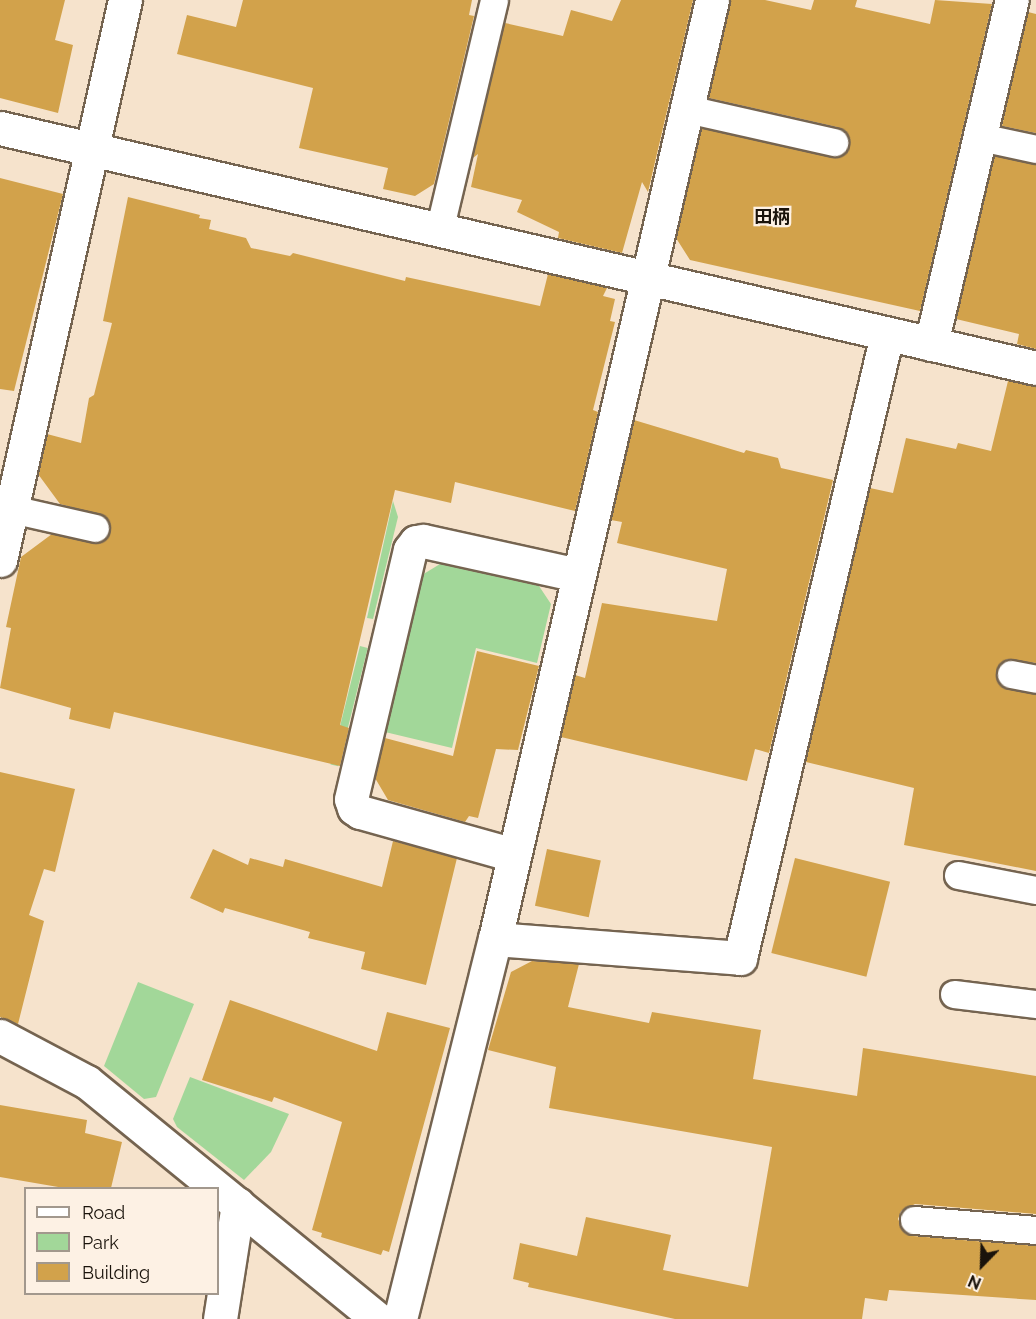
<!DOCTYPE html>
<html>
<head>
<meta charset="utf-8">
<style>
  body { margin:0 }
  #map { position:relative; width:1036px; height:1319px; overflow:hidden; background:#f6e3cc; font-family:Raleway,"Noto Sans JP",sans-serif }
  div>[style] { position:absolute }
  .green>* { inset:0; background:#a2d799; transform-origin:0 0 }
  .building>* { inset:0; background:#d2a24b; transform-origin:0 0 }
  .roads { filter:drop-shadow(2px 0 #756450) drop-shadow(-2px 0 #756450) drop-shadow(0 2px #756450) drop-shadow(0 -2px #756450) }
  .lane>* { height:27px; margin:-13.5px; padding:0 13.5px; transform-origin:13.5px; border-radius:13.5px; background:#fff }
  .street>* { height:33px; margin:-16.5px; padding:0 16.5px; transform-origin:16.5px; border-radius:16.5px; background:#fff }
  span { translate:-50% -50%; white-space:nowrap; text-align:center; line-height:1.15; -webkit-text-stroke:4.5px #fdf1e4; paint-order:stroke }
  .quarter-label { font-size:18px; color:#1a130b; font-weight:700 }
  .legend { position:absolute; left:24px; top:1187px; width:195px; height:108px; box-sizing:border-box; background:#fdf1e4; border:2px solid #a2988d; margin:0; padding:8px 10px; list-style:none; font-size:18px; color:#1a130b }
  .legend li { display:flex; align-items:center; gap:12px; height:30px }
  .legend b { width:30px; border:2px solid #a2988d }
  .north { position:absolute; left:952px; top:1235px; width:60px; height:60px; -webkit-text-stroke:4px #fdf1e4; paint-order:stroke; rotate:203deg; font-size:16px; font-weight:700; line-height:24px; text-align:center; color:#1a130b }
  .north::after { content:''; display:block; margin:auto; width:21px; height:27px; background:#1a130b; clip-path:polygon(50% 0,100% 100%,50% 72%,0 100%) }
</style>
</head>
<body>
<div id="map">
  <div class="green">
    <div style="clip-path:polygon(393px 501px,398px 517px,373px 619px,367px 618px)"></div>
    <div style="clip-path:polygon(440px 564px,539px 586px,551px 604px,537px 663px,476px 648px,452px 748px,385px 732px,422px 575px)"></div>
    <div style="left:360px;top:646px;width:8px;height:122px;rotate:14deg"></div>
    <div style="clip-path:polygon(138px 982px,194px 1004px,156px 1097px,144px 1099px,104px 1066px)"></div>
    <div style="clip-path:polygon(190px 1077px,289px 1114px,271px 1152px,244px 1180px,177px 1127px,173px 1119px)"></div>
  </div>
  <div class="building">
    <div style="clip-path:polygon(0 0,65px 0,55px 40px,73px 45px,58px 113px,0 98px)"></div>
    <div style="clip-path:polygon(243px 0,472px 0,469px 15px,474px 16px,434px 184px,415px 196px,383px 189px,388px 168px,299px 148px,313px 88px,177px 54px,187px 15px,236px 27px)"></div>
    <div style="clip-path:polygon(621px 0,693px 0,648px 192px,642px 182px,622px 253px,558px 238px,559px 232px,517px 212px,522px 200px,471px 187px,478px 154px,473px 158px,505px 23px,563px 36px,571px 10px,612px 21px)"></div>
    <div style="clip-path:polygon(730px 0,765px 0,811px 10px,814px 0,857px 0,855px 7px,930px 24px,935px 0,992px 4px,920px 311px,690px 260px,676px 238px,702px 128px,831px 157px,845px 153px,849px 145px,845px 131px,837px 127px,709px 98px)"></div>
    <div style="clip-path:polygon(1028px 12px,1036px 14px,1036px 133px,1002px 126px)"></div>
    <div style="clip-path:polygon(994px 156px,1036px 164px,1036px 349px,1017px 344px,1019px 334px,956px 319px)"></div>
    <div style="clip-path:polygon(0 178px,63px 194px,14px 391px,0 389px)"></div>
    <div style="clip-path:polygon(128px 197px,200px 215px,199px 218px,211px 220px,209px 229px,246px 238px,251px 248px,290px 256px,293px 253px,405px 281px,406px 277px,540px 306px,548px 274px,607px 288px,603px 296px,615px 299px,610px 321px,615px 322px,593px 410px,598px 412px,575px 511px,455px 482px,451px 503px,395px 490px,340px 725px,349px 728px,340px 766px,114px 712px,110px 729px,69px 719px,71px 708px,0 688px,11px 628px,6px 627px,21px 557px,52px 534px,99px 543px,110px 532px,105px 516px,60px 504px,38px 474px,47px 434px,81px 443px,89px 398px,94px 395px,112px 323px,103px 321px)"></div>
    <div style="clip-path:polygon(1008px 381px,1036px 386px,1036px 663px,1007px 659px,996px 671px,1001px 686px,1036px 694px,1036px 871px,904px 845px,914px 788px,806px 762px,870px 488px,893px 493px,906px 438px,956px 449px,958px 443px,991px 451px)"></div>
    <div style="clip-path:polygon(634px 420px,744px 453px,746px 450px,778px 458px,781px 468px,833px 480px,769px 753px,755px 749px,747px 781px,561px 737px,575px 675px,585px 678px,602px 603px,717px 621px,727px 569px,617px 543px,622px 522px,611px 520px)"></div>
    <div style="clip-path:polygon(477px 651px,539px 666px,518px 750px,496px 749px,478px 818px,469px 816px,465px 822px,388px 800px,375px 778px,385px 738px,453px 756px)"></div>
    <div style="clip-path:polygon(0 772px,75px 789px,55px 872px,44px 869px,29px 915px,44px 921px,18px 1024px,0 1017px)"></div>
    <div style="clip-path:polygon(393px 841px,457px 858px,426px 985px,361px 969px,365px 952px,308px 938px,310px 932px,225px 908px,223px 913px,190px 898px,213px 849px,248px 865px,250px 858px,283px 867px,285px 859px,382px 887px)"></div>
    <div style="left:547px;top:849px;width:55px;height:58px;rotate:12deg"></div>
    <div style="left:795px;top:858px;width:98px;height:98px;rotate:14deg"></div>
    <div style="clip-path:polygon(532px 961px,579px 964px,568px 1007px,649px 1023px,652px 1012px,761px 1030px,753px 1079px,857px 1096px,863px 1048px,1036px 1076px,1036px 1214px,915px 1204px,901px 1211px,898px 1219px,905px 1233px,913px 1236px,1036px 1246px,1036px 1300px,889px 1290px,887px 1301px,865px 1298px,862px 1319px,675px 1319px,528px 1287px,529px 1283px,513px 1279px,520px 1243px,577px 1256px,586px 1217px,671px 1235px,663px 1270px,748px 1287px,772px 1147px,549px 1108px,556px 1067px,488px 1050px,511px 972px)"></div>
    <div style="clip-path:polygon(230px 1000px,377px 1051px,387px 1012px,450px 1028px,389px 1252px,383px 1250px,381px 1255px,321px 1237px,322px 1233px,312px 1230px,342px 1122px,274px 1097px,272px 1102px,202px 1080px)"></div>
    <div style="clip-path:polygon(0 1105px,87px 1120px,85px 1133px,122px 1142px,111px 1188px,64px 1188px,0 1177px)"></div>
  </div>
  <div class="roads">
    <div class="lane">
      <div style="left:687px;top:109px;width:151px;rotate:12.7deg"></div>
      <div style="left:980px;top:137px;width:57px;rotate:12.1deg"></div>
      <div style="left:439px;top:231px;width:237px;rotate:-76.6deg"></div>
      <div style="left:11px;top:509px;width:86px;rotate:12.7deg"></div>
      <div style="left:1011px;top:674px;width:25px;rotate:11deg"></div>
      <div style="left:958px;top:875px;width:79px;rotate:10.9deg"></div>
      <div style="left:954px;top:994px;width:83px;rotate:7deg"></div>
      <div style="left:914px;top:1220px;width:122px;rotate:4.7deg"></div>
    </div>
    <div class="street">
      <div style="left:0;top:128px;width:1063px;rotate:13.04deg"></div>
      <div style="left:931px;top:344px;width:353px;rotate:-76.8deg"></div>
      <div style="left:0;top:560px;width:574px;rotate:-77.42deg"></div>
      <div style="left:514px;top:855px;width:160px;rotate:-164.4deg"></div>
      <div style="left:360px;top:812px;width:7px;rotate:-146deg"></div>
      <div style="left:354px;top:808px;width:9px;rotate:-108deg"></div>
      <div style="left:351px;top:799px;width:256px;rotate:-76.7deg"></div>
      <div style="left:410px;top:550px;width:10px;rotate:-53deg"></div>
      <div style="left:416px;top:542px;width:7px;rotate:-8deg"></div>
      <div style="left:423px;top:541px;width:159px;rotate:12.4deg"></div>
      <div style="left:495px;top:939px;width:246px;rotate:4.4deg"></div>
      <div style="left:740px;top:958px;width:641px;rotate:-76.74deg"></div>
      <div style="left:0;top:1036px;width:98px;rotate:27.9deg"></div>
      <div style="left:87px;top:1082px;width:375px;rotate:39.2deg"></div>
      <div style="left:220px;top:1319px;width:116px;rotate:-81.1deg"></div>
      <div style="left:400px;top:1319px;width:392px;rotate:-76deg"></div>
      <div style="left:495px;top:939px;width:964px;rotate:-76.99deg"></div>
    </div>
  </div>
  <div class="quarter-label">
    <span style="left:772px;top:217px">田柄</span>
  </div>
  <ul class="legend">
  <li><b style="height:8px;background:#fff"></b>Road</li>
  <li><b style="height:16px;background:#a2d799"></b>Park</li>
  <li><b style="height:16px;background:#d2a24b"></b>Building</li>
  </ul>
  <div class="north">N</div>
</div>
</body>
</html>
